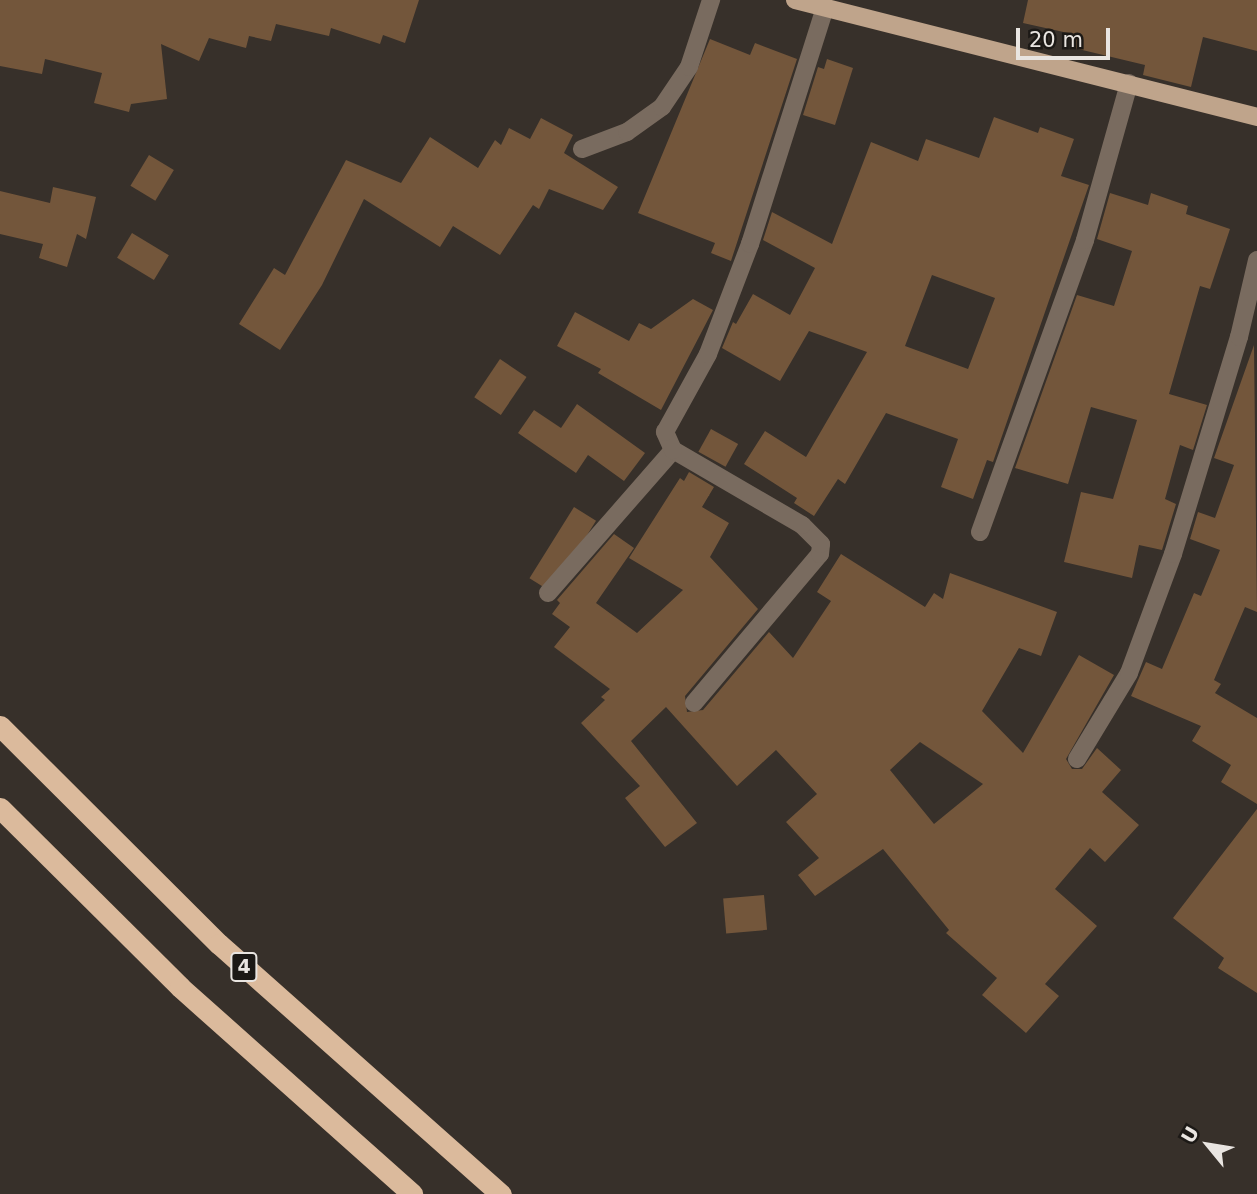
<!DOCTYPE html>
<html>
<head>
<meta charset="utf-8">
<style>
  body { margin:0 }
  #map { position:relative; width:1257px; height:1194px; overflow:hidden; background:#37302a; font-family:"DejaVu Sans",sans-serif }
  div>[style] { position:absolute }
  .building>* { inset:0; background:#73563b; transform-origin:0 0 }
  .minor>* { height:18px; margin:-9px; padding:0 9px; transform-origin:9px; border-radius:9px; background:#796b5f }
  .major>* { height:18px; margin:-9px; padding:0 9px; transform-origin:9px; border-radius:9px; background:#bfa48b }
  .highway>* { height:21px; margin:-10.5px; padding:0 10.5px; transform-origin:10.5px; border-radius:10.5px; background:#dbba9c }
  span { translate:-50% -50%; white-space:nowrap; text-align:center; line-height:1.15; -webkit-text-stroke:5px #1c1916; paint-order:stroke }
  .shield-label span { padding:2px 5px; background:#1c1916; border:2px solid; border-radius:5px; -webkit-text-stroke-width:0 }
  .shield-label { font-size:19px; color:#e9e5e1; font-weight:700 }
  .north { position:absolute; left:1173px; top:1110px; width:70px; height:70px; -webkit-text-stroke:5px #1c1916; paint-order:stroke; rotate:300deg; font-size:19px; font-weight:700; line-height:28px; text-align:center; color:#e9e5e1 }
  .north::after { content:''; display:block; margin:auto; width:24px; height:32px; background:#e9e5e1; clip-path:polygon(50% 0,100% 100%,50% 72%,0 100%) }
  .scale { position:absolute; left:1016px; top:28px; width:94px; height:32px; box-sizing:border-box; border:4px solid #e9e5e1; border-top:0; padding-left:9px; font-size:21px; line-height:24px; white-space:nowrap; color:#e9e5e1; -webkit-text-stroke:5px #1c1916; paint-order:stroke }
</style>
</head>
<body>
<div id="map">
  <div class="building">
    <div style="clip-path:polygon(0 0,419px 0,405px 43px,383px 35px,380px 44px,331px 28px,329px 36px,276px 24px,271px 41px,249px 36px,246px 48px,209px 38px,199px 61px,161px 44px,167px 99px,131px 104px,129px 112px,94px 103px,102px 73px,45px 59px,42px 74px,0 66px)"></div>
    <div style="clip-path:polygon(1028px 0,1257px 0,1257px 51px,1203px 37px,1191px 87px,1143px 75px,1145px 65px,1074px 48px,1077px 35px,1023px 23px)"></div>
    <div style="clip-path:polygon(710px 39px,750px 55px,755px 43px,797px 59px,731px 261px,711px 253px,715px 243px,638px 213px)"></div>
    <div style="clip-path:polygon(827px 59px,853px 68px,835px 125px,803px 115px,818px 67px,824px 69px)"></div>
    <div style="clip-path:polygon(evenodd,994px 117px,1038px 133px,1040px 127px,1074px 139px,1061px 176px,1089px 185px,993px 462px,987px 460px,973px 499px,941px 487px,958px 439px,886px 413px,845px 484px,838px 479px,814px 516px,794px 503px,797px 498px,744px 464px,765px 431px,806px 457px,867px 352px,809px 331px,780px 381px,722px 348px,733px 322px,736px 324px,753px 294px,790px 315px,815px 268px,763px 240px,772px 212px,832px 244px,871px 142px,918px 161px,926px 139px,979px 158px,994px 117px,932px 275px,995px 298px,968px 369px,905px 346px,932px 275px)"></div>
    <div style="clip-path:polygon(541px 118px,573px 135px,564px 153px,618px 187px,603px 210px,549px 189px,539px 209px,533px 205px,500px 255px,453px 226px,440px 247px,364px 199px,322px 285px,280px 350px,239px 324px,274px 268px,285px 275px,346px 160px,401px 183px,430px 137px,478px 168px,495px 140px,501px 145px,509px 128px,530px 139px)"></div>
    <div style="left:149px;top:155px;width:29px;height:36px;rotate:31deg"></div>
    <div style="clip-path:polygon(53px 187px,96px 197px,86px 239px,77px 234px,67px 267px,39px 258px,43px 244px,0 234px,0 191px,50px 203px)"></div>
    <div style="clip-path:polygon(1110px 193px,1148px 205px,1151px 193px,1188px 206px,1186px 214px,1230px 229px,1210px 289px,1200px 286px,1169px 394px,1207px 405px,1193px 450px,1180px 445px,1165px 499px,1176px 504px,1162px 550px,1139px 545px,1132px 578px,1064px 562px,1081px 492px,1113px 499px,1137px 420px,1091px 407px,1068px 484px,1015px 468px,1077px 295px,1114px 306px,1132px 251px,1097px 239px)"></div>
    <div style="left:132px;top:233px;width:43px;height:29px;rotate:31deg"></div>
    <div style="clip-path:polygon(693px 299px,713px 310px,661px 410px,598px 373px,601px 369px,557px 346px,575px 312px,629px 341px,639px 323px,651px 329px)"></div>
    <div style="clip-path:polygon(1254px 345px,1257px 612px,1245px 607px,1214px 680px,1221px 684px,1215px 693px,1257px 718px,1257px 804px,1221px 782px,1231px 765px,1192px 741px,1201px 726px,1131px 696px,1146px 662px,1162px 669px,1194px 593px,1201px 596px,1220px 550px,1190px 539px,1198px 512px,1215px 518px,1234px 465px,1214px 458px)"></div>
    <div style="left:500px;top:359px;width:32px;height:46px;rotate:34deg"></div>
    <div style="clip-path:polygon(577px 404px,645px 453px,624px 481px,588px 455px,576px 473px,518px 433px,534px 410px,561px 428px)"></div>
    <div style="left:711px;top:429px;width:31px;height:26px;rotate:29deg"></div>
    <div style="clip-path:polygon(evenodd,689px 472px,714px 487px,702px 507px,729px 523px,710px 557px,758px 609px,685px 696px,687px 712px,703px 710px,769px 632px,793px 658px,831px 601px,817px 592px,841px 554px,925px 607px,934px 593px,943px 599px,950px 573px,1057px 612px,1041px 656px,1019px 648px,982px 711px,1023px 753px,1079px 655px,1114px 675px,1066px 759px,1072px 769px,1082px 769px,1097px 748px,1121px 770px,1102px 792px,1139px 825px,1105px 862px,1090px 848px,1055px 889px,1097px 926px,1045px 984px,1059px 996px,1026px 1033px,982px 995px,997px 978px,946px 933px,949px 930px,883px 849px,815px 896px,798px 875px,819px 858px,786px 822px,817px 794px,776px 750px,737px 786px,666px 707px,631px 741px,697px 823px,665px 847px,625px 798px,640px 786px,581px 723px,605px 700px,601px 697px,610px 689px,554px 647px,570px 627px,552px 614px,560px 603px,557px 600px,614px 534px,634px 548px,596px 603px,637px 633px,683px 590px,629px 558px,680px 478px,684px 481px,689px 472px,920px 742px,983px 784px,934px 824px,890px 770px,920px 742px)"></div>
    <div style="left:574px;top:507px;width:26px;height:84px;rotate:32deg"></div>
    <div style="clip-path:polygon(1257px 809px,1257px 993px,1218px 968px,1224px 958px,1173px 918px)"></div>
    <div style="left:764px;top:895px;width:35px;height:41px;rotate:85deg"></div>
  </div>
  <div class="minor">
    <div style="left:582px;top:149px;width:48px;rotate:-20.7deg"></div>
    <div style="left:627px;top:132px;width:43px;rotate:-35.5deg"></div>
    <div style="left:662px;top:107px;width:48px;rotate:-56deg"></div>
    <div style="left:689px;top:67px;width:71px;rotate:-71.8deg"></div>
    <div style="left:980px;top:532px;width:310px;rotate:-70.2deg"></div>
    <div style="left:1085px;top:240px;width:163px;rotate:-74.3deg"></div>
    <div style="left:548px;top:593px;width:190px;rotate:-48.8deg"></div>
    <div style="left:694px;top:703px;width:195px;rotate:-49.8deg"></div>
    <div style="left:820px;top:554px;width:10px;rotate:-84deg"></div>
    <div style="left:821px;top:544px;width:27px;rotate:-135deg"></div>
    <div style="left:802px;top:525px;width:149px;rotate:-149.8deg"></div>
    <div style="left:673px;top:450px;width:20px;rotate:-114deg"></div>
    <div style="left:665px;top:432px;width:89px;rotate:-61.1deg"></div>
    <div style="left:708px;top:354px;width:118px;rotate:-69.1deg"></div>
    <div style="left:750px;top:244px;width:249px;rotate:-72.4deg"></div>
    <div style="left:1077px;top:759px;width:100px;rotate:-58.8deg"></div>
    <div style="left:1129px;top:673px;width:127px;rotate:-69.7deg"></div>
    <div style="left:1173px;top:554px;width:227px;rotate:-73.1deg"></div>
    <div style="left:1239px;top:337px;width:79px;rotate:-76.8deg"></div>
  </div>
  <div class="major">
    <div style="left:795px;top:0;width:477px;rotate:14.2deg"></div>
  </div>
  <div class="highway">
    <div style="left:0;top:726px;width:309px;rotate:44.9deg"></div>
    <div style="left:219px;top:944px;width:377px;rotate:41.6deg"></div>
    <div style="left:0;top:808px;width:254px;rotate:44.8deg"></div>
    <div style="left:180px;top:987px;width:311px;rotate:41.7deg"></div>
  </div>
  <div class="shield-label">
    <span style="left:244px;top:967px">4</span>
  </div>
  <div class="north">U</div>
  <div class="scale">20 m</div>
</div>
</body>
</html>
